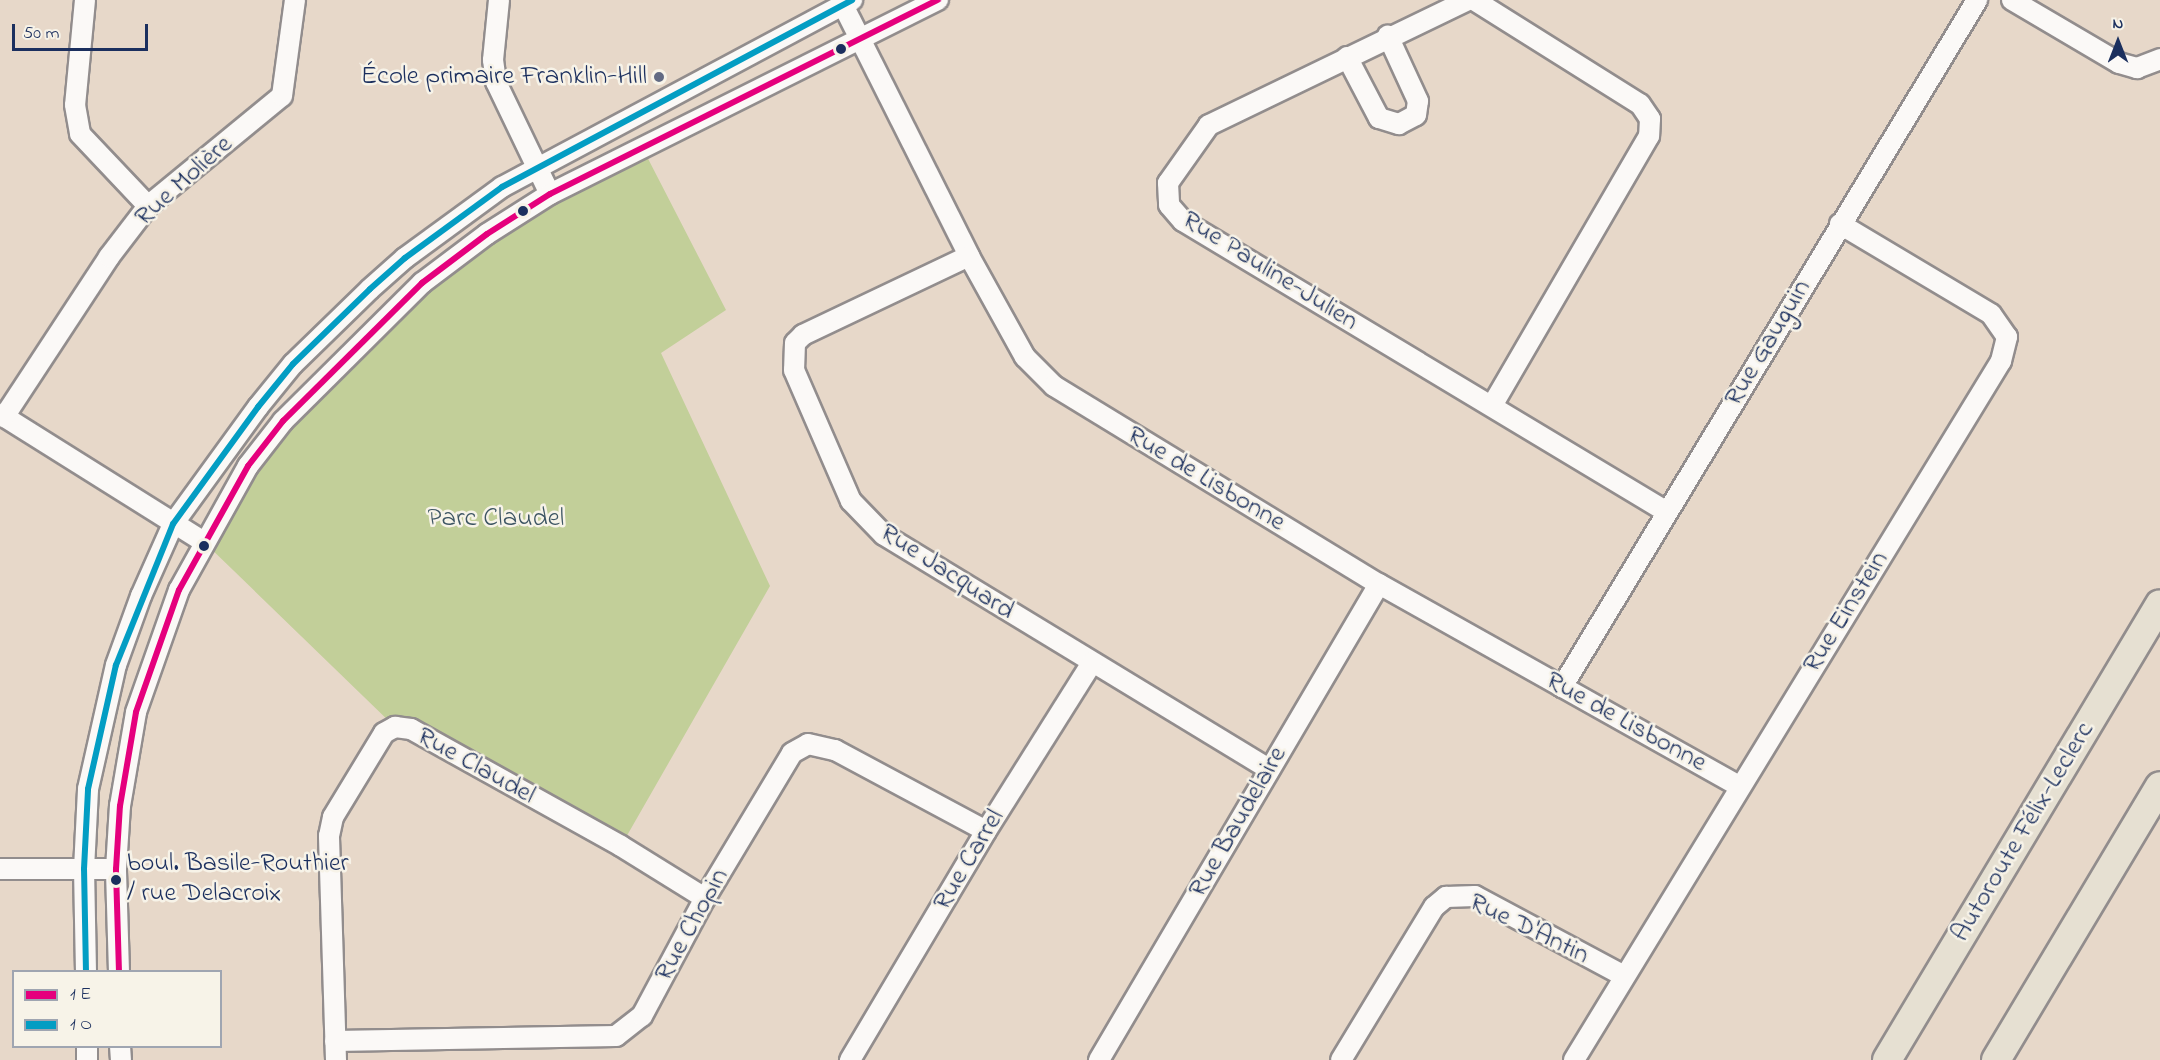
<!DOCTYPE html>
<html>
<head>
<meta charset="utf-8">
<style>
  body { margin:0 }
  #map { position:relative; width:2160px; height:1060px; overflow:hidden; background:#e7d8c9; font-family:"Indie Flower",sans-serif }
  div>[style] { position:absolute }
  .green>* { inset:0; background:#c2cf99 }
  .roads { filter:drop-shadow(2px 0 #928d8d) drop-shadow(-2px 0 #928d8d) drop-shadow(0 2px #928d8d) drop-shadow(0 -2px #928d8d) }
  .minor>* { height:20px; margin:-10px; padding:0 10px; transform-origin:10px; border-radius:10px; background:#fbf9f7 }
  .highway>* { height:28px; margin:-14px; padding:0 14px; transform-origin:14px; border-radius:14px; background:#e6e0d2 }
  .bus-1>* { height:6px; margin:-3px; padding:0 3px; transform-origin:3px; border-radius:3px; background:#e5007d }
  .bus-2>* { height:6px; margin:-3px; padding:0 3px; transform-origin:3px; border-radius:3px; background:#039dc3 }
  .dots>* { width:16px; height:16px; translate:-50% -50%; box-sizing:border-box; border:3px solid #f7f3e8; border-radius:50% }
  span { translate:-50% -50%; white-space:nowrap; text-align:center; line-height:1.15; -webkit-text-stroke:5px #f7f3e8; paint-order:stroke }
  .bus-label { font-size:26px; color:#1b2f5e }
  .left { translate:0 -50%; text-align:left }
  .poi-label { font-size:27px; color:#1b2f5e }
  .right { translate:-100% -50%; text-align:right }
  .street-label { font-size:27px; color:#1b2f5e }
  .park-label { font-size:27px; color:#3d5563 }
  .legend { position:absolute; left:12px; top:970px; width:210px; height:78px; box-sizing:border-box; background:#f7f3e8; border:2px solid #9fa5b1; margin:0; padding:8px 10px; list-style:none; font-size:18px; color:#1b2f5e }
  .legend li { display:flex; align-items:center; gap:12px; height:30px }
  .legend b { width:30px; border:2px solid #9fa5b1 }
  .north { position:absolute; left:2088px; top:12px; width:60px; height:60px; -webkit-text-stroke:4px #f7f3e8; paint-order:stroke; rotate:0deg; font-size:16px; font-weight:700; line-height:24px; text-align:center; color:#1b2f5e }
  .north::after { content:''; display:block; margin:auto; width:21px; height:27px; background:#1b2f5e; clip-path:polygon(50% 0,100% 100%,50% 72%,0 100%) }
  .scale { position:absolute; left:12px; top:24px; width:136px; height:27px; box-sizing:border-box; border:3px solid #1b2f5e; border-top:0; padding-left:8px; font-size:18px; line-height:21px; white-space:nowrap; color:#1b2f5e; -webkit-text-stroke:4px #f7f3e8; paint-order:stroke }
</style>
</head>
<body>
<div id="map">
  <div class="green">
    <div style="clip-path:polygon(642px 147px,726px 310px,661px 353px,770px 586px,621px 846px,395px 727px,204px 542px,248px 466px,422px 283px)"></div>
  </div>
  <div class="roads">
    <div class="minor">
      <div style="left:85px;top:0;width:105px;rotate:95.4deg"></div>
      <div style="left:75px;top:105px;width:29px;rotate:80deg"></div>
      <div style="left:80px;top:134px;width:99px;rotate:46.6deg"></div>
      <div style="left:499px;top:0;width:60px;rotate:95.7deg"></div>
      <div style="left:493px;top:60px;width:22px;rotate:82deg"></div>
      <div style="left:496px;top:82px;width:124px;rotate:64.3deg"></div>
      <div style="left:1468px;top:0;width:288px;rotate:154.2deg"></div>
      <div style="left:1209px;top:125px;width:71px;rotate:125.3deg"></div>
      <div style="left:1168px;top:183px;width:22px;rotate:87deg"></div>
      <div style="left:1169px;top:205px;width:21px;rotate:49deg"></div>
      <div style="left:1183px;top:221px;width:565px;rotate:31.02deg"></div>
      <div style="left:1474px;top:0;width:196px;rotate:32.1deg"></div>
      <div style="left:1640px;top:104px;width:18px;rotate:56deg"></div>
      <div style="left:1650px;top:119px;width:17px;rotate:93deg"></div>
      <div style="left:1649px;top:136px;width:312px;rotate:120.2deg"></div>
      <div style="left:2012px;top:0;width:124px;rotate:30.5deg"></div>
      <div style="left:2119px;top:63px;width:19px;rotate:16deg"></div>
      <div style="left:2137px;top:68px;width:25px;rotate:-21deg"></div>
      <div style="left:843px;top:5px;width:281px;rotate:63.3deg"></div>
      <div style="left:969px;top:256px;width:115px;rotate:61deg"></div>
      <div style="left:1025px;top:357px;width:41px;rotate:45deg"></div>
      <div style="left:1054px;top:386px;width:381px;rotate:31.4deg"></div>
      <div style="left:1379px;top:584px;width:413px;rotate:29.3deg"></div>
      <div style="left:1347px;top:57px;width:69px;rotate:62.3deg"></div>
      <div style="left:1379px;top:118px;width:21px;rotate:17deg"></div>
      <div style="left:1399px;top:124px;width:19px;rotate:-28deg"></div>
      <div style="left:1416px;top:115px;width:14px;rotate:-82deg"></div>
      <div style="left:1418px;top:101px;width:72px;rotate:-114.8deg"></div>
      <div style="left:969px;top:256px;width:184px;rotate:154.6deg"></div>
      <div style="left:803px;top:335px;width:11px;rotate:135deg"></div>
      <div style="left:795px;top:343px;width:27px;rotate:92deg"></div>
      <div style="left:794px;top:370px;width:143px;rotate:66.5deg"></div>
      <div style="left:851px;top:501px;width:47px;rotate:45.9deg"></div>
      <div style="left:884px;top:535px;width:451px;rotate:31.3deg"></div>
      <div style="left:0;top:414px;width:241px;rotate:32.1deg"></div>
      <div style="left:4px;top:417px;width:191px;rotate:-56.7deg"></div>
      <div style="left:109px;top:257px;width:64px;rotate:-52.6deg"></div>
      <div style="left:148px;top:206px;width:173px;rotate:-39.4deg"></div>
      <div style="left:282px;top:96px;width:97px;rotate:-82.3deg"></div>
      <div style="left:1562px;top:687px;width:803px;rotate:-58.86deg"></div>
      <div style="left:0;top:869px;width:116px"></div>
      <div style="left:86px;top:972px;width:103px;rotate:-91.1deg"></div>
      <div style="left:84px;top:869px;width:80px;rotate:-87.1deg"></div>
      <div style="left:88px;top:789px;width:127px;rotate:-77.3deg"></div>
      <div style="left:116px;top:665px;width:73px;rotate:-70.1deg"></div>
      <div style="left:141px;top:596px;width:79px;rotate:-66deg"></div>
      <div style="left:173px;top:524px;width:145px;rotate:-54deg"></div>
      <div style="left:258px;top:407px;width:55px;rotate:-50.9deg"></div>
      <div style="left:293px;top:364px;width:107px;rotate:-44.2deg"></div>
      <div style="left:370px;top:289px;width:47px;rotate:-41.5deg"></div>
      <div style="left:405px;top:258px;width:120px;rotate:-36.2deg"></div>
      <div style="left:502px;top:187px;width:397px;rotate:-28.1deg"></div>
      <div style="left:119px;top:972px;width:103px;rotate:-91.7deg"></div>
      <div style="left:116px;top:869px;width:63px;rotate:-86.4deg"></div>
      <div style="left:120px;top:806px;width:95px;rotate:-80.3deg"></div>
      <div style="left:136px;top:712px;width:129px;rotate:-70.6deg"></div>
      <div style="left:179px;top:590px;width:142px;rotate:-60.9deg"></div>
      <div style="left:248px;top:466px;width:57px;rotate:-52.1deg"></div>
      <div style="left:283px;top:421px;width:196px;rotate:-44.8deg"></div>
      <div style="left:422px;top:283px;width:81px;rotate:-37deg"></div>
      <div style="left:487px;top:234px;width:75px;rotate:-32.4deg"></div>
      <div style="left:550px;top:194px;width:434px;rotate:-26.6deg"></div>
      <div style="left:335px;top:1041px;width:281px;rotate:-1deg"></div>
      <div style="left:616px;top:1036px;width:33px;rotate:-38deg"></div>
      <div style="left:642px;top:1016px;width:134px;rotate:-61.9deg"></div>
      <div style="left:705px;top:898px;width:169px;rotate:-59deg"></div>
      <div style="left:792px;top:753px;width:18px;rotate:-29deg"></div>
      <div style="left:808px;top:744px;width:28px;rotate:13deg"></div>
      <div style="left:835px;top:750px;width:171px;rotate:28.2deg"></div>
      <div style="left:87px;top:1046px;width:14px;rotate:90deg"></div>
      <div style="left:120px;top:1046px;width:14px;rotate:86deg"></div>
      <div style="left:336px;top:1060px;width:224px;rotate:-91.8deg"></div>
      <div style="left:329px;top:836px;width:19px;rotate:-78deg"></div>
      <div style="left:333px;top:817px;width:98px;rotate:-58.7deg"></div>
      <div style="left:384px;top:733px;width:13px;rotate:-29deg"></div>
      <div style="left:395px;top:727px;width:16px;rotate:7deg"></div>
      <div style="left:411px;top:729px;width:240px;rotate:29.1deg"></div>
      <div style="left:621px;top:846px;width:99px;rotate:31.8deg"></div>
      <div style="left:850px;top:1060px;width:266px;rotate:-59.3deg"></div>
      <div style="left:986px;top:831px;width:199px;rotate:-57.8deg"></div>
      <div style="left:1099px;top:1060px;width:552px;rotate:-59.53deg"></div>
      <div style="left:1341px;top:1060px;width:179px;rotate:-58.7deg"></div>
      <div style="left:1434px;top:907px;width:16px;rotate:-40deg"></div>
      <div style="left:1446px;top:897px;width:29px;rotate:-2deg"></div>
      <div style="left:1475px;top:896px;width:169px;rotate:28.2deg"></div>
      <div style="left:1574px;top:1060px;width:819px;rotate:-58.58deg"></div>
      <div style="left:2001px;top:361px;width:25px;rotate:-76deg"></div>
      <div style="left:2007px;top:337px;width:28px;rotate:-125deg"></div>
      <div style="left:1991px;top:314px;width:176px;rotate:-149.2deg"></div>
    </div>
    <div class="highway">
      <div style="left:1887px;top:1060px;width:531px;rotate:-59.09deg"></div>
      <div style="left:1996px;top:1060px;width:319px;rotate:-59.1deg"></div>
    </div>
  </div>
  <div class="bus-1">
    <div style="left:119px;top:972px;width:103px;rotate:-91.7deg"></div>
    <div style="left:116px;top:869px;width:63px;rotate:-86.4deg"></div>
    <div style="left:120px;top:806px;width:95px;rotate:-80.3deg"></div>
    <div style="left:136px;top:712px;width:129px;rotate:-70.6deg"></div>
    <div style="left:179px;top:590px;width:142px;rotate:-60.9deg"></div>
    <div style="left:248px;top:466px;width:57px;rotate:-52.1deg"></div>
    <div style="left:283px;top:421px;width:196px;rotate:-44.8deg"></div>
    <div style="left:422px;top:283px;width:81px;rotate:-37deg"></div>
    <div style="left:487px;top:234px;width:75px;rotate:-32.4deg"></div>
    <div style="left:550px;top:194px;width:434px;rotate:-26.6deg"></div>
  </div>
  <div class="bus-2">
    <div style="left:86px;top:972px;width:103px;rotate:-91.1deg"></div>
    <div style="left:84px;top:869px;width:80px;rotate:-87.1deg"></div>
    <div style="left:88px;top:789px;width:127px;rotate:-77.3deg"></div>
    <div style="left:116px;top:665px;width:152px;rotate:-68deg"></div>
    <div style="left:173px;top:524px;width:145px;rotate:-54deg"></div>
    <div style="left:258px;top:407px;width:55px;rotate:-50.9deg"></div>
    <div style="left:293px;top:364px;width:107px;rotate:-44.2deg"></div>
    <div style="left:370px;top:289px;width:47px;rotate:-41.5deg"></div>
    <div style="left:405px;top:258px;width:120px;rotate:-36.2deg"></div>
    <div style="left:502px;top:187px;width:397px;rotate:-28.1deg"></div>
  </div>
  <div class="dots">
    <div style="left:841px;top:49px;background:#1b2f5e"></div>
    <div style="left:659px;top:77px;background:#626a83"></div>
    <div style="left:523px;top:211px;background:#1b2f5e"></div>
    <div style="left:204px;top:546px;background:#1b2f5e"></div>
    <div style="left:116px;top:880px;background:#1b2f5e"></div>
  </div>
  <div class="bus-label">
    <span class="left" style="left:127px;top:880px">boul. Basile-Routhier<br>/ rue Delacroix</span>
  </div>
  <div class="poi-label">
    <span class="right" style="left:647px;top:77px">École primaire Franklin-Hill</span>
  </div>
  <div class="street-label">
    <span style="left:184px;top:181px;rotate:-42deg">Rue Molière</span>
    <span style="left:1270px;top:271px;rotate:32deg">Rue Pauline-Julien</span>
    <span style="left:1768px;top:343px;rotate:-59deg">Rue Gauguin</span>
    <span style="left:1206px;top:479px;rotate:31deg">Rue de Lisbonne</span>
    <span style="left:947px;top:572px;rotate:33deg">Rue Jacquard</span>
    <span style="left:1846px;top:612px;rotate:-58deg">Rue Einstein</span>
    <span style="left:1626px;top:722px;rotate:29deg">Rue de Lisbonne</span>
    <span style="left:476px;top:766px;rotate:29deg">Rue Claudel</span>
    <span style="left:1238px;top:822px;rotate:-60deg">Rue Baudelaire</span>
    <span style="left:2023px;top:832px;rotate:-59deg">Autoroute Félix-Leclerc</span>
    <span style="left:969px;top:860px;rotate:-59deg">Rue Carrel</span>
    <span style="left:692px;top:925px;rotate:-61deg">Rue Chopin</span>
    <span style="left:1529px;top:929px;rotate:26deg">Rue D'Antin</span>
  </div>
  <div class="park-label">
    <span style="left:496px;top:519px">Parc Claudel</span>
  </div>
  <ul class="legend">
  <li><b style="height:8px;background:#e5007d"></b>1 E</li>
  <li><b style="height:8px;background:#039dc3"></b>1 O</li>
  </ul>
  <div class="north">N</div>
  <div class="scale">50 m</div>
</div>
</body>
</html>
